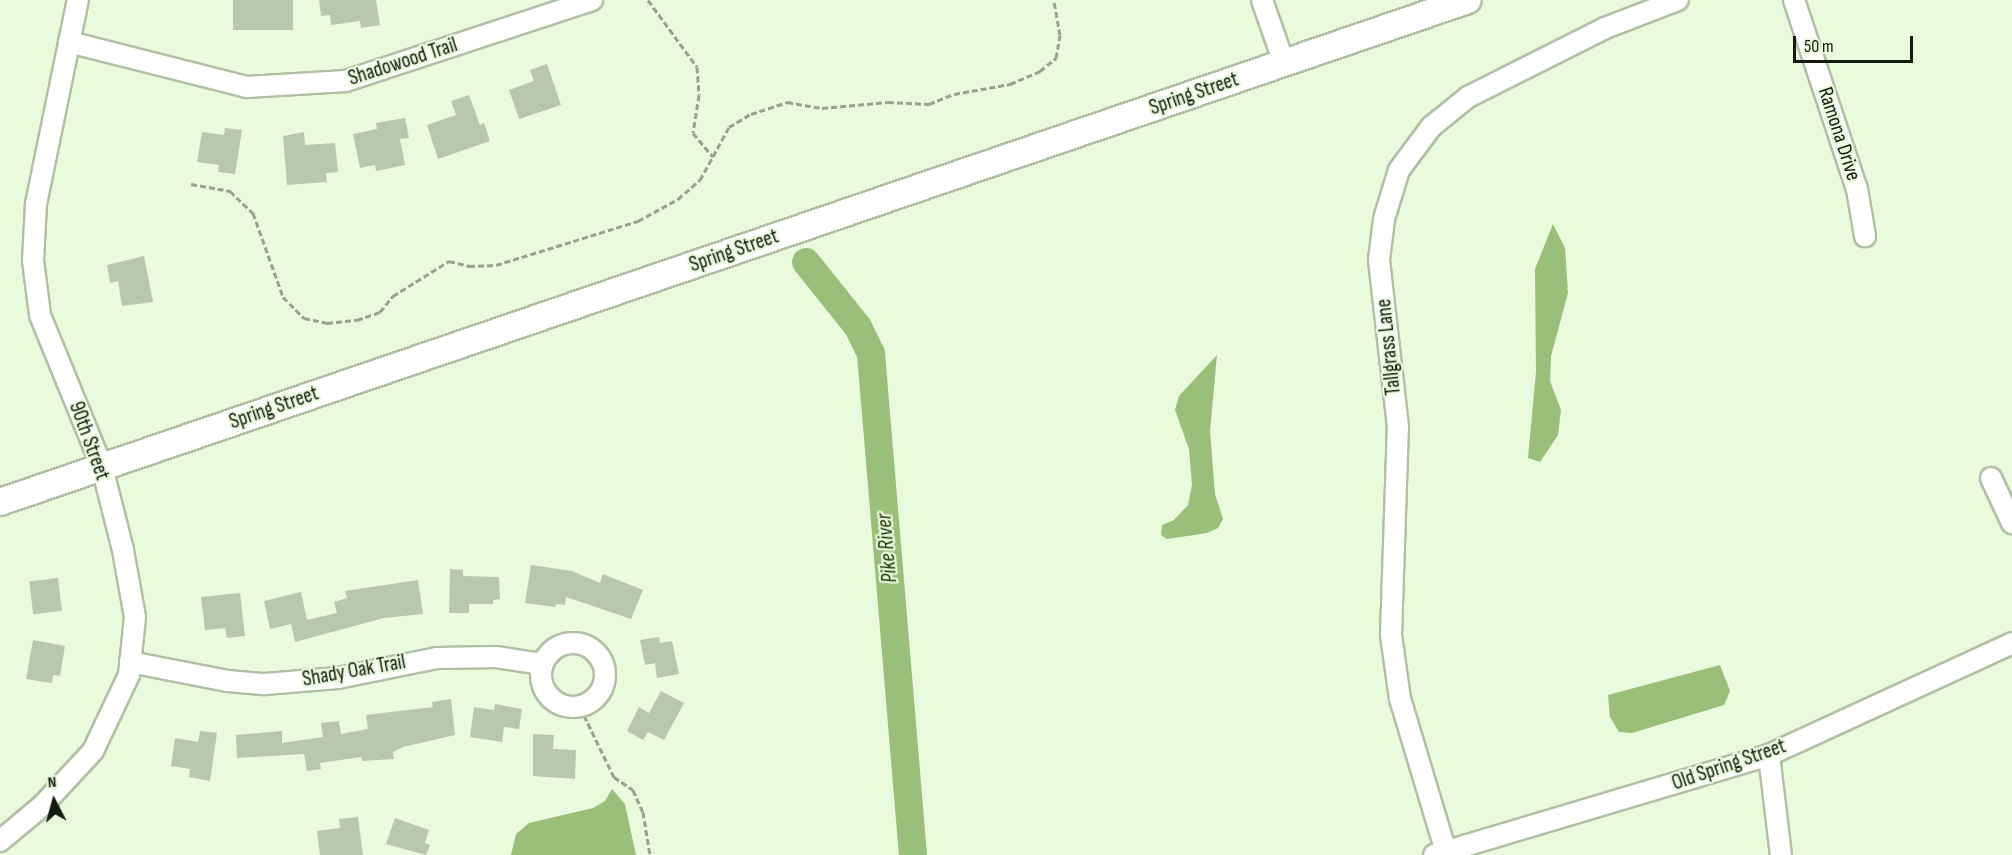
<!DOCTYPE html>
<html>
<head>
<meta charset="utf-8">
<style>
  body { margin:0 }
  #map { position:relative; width:2012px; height:855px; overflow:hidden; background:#e9fadd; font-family:"Sofia Sans Condensed",sans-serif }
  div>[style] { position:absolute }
  .water>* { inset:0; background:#99bf7b }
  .river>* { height:28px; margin:-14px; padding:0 14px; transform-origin:14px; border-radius:14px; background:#99bf7b }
  .building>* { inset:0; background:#b8c8ad; transform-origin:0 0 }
  .path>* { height:3px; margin-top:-1.5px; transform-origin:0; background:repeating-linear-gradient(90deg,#97a38e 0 6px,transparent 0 9px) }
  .roads { filter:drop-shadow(2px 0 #b1c0a5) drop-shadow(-2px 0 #b1c0a5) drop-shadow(0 2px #b1c0a5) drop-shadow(0 -2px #b1c0a5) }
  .minor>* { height:20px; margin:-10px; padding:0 10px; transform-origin:10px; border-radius:10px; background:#fff }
  .minor>.ring { margin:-10px; padding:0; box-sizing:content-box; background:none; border:20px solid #fff; border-radius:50% }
  .major>* { height:26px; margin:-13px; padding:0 13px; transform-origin:13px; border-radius:13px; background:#fff }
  span { translate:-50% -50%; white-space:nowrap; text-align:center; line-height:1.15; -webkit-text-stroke:4.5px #e9fadd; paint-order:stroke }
  .street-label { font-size:21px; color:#141a10 }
  .water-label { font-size:22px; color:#1a3101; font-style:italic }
  .north { position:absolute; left:24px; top:771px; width:60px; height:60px; -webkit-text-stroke:4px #e9fadd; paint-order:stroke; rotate:354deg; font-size:16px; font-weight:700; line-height:24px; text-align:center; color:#141a10 }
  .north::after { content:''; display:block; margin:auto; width:21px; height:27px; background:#141a10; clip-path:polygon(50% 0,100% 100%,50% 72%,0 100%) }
  .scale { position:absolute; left:1793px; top:36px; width:120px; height:27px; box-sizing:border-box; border:3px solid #141a10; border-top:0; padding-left:8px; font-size:18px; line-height:21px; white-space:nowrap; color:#141a10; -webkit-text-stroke:4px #e9fadd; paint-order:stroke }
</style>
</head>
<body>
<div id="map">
  <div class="water">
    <div style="clip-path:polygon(1553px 224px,1565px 248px,1568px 293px,1551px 356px,1550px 381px,1561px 410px,1558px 435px,1540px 462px,1528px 458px,1536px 372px,1535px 269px)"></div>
    <div style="clip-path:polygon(1217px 355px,1210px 431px,1215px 494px,1223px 519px,1218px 528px,1207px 533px,1167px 539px,1161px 535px,1162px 525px,1174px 520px,1188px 505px,1192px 485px,1189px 449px,1175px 410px,1179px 396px)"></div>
    <div style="clip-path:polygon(1720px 665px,1730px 691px,1724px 705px,1632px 733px,1619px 732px,1610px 717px,1608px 695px)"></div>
    <div style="clip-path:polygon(612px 789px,625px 804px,636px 855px,511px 855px,516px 834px,529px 823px,593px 808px,605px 801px)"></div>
  </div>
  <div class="river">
    <div style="left:806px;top:262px;width:83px;rotate:51.3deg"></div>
    <div style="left:858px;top:327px;width:30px;rotate:64deg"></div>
    <div style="left:871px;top:354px;width:503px;rotate:85.21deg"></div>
  </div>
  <div class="building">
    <div style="left:233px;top:0;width:60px;height:30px"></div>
    <div style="clip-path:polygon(319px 0,376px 0,380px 25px,361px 28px,360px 21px,331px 25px,330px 15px,321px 16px)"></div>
    <div style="clip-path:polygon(547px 64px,561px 105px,519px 119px,509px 90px,534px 81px,530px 70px)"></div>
    <div style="clip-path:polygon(469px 95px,480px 125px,484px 123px,490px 141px,438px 159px,427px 125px,456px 115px,451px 101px)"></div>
    <div style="clip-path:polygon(405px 118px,409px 138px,400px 139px,405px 165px,376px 171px,375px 165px,360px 168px,353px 134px,377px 129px,376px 123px)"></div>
    <div style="clip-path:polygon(225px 128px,242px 130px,235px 174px,218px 172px,219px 165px,197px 162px,202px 132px,224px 135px)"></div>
    <div style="clip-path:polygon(304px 132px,305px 145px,335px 143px,338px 172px,326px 173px,327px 182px,287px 185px,283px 136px)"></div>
    <div style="clip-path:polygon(144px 256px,153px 302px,122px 306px,118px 281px,110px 283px,107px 265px)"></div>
    <div style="clip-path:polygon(531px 565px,572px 571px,600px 583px,603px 574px,643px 590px,631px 619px,566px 597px,565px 605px,556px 604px,555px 607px,525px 603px)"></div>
    <div style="clip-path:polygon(450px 569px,463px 570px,463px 576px,499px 577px,500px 599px,493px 600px,493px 604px,469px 604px,469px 613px,449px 613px)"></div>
    <div style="left:58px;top:578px;width:33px;height:29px;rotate:83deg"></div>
    <div style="clip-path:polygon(418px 580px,423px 614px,384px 618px,295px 642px,291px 624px,270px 629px,264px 601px,301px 592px,307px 620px,337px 613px,334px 602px,347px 598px,345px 591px)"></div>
    <div style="clip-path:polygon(240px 593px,245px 636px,227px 638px,225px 628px,205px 630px,201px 597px)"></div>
    <div style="clip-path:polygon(659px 637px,660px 643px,672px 641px,679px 674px,657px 678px,655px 663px,645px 665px,640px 640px)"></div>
    <div style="clip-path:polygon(33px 640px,65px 646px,60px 676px,53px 675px,52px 683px,26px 679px)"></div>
    <div style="clip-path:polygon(661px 691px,684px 703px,664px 740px,648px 732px,643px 740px,627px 731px,639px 707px,649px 713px)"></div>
    <div style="clip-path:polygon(451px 699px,455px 735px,403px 747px,393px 752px,394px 759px,362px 761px,361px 757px,320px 763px,321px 769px,307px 771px,304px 754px,237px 758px,236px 735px,282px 731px,282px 743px,323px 737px,321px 723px,339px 721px,341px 734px,368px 729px,366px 715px,433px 707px,432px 702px)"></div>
    <div style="clip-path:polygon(495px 704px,522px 709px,519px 729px,504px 727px,502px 742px,470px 737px,474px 707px,494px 710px)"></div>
    <div style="clip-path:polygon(200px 731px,217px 733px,210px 781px,189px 777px,190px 769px,171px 766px,175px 738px,198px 742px)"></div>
    <div style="clip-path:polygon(533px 734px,554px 735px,553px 749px,576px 750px,575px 779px,533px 776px)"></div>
    <div style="clip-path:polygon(358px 817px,363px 855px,320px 855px,317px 831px,340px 828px,339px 819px)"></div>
    <div style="clip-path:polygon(395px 818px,429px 830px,425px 843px,430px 845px,426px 855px,386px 844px)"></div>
  </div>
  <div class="path">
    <div style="left:648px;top:0;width:83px;rotate:53.8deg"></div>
    <div style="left:697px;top:67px;width:28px;rotate:86deg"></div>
    <div style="left:699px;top:95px;width:38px;rotate:99deg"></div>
    <div style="left:693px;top:133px;width:31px;rotate:50deg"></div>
    <div style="left:191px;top:184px;width:40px;rotate:10deg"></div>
    <div style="left:230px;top:191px;width:32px;rotate:44deg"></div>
    <div style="left:253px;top:213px;width:89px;rotate:70.3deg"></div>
    <div style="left:283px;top:297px;width:30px;rotate:45deg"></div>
    <div style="left:304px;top:318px;width:24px;rotate:12deg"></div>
    <div style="left:327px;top:323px;width:30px;rotate:-6deg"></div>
    <div style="left:357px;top:320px;width:24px;rotate:-19deg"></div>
    <div style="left:380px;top:312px;width:21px;rotate:-51deg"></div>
    <div style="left:393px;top:296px;width:66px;rotate:-32deg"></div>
    <div style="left:449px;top:261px;width:21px;rotate:14deg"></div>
    <div style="left:469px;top:266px;width:27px;rotate:-2deg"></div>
    <div style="left:496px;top:265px;width:149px;rotate:-17.2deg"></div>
    <div style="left:638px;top:221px;width:46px;rotate:-28.8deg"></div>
    <div style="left:678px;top:199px;width:29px;rotate:-41deg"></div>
    <div style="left:700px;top:180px;width:60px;rotate:-61.3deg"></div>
    <div style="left:729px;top:127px;width:26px;rotate:-31deg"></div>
    <div style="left:751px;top:114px;width:38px;rotate:-18deg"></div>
    <div style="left:787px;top:102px;width:36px;rotate:10deg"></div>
    <div style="left:822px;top:108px;width:66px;rotate:-5.2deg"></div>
    <div style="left:888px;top:102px;width:41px;rotate:2.8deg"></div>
    <div style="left:929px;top:104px;width:27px;rotate:-22deg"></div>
    <div style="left:954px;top:94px;width:57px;rotate:-10.1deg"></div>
    <div style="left:1010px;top:84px;width:33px;rotate:-23deg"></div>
    <div style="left:1040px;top:71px;width:21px;rotate:-39deg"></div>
    <div style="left:1056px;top:58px;width:23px;rotate:-80deg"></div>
    <div style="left:1060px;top:35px;width:36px;rotate:-100deg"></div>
    <div style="left:580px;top:707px;width:78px;rotate:64.1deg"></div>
    <div style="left:614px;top:777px;width:23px;rotate:34deg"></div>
    <div style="left:633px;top:790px;width:24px;rotate:66deg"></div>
    <div style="left:643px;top:812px;width:44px;rotate:80.8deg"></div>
  </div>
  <div class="roads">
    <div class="minor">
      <div style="left:1262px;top:0;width:67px;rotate:70.8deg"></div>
      <div style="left:1794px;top:0;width:199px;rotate:71.6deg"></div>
      <div style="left:1857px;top:189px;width:48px;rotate:80.3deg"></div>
      <div style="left:69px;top:42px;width:184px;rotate:14.2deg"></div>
      <div style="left:247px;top:87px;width:99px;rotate:-3.5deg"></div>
      <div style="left:346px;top:81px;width:259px;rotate:-18.2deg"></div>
      <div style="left:1991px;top:478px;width:50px;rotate:65deg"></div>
      <div class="ring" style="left:541px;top:643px;width:44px;height:44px"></div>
      <div style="left:130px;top:662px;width:100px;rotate:11deg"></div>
      <div style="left:228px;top:681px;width:37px;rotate:5deg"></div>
      <div style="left:265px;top:684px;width:73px;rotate:-4.7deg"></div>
      <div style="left:338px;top:678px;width:101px;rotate:-11.4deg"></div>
      <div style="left:437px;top:658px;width:59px;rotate:-1deg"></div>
      <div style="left:496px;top:657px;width:47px;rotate:8.7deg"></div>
      <div style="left:1769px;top:755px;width:101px;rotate:83.2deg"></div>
      <div style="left:0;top:841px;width:55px;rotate:-39.8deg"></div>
      <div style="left:42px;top:806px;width:75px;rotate:-47.2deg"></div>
      <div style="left:93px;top:751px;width:84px;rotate:-64.7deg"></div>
      <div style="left:129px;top:675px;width:58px;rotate:-84.1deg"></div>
      <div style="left:135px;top:617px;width:68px;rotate:-100.2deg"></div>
      <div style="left:123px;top:550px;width:86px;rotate:-104.2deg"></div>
      <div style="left:102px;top:467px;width:164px;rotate:-112.2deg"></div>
      <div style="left:40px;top:315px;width:55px;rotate:-97.3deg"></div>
      <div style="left:33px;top:260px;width:56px;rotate:-86.9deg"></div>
      <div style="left:36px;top:204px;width:208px;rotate:-78.4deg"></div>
      <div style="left:1446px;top:852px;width:160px;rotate:-106.7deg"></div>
      <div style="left:1400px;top:699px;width:65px;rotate:-98deg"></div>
      <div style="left:1391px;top:635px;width:208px;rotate:-88.1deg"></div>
      <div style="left:1398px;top:427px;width:168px;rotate:-96.5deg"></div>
      <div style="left:1379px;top:260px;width:41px;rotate:-83deg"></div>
      <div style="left:1384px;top:219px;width:51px;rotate:-73deg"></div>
      <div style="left:1399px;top:170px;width:54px;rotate:-53.3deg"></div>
      <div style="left:1431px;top:127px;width:48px;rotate:-39deg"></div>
      <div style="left:1468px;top:97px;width:153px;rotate:-26.7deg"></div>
      <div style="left:1605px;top:28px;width:78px;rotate:-21deg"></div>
      <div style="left:1434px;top:855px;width:350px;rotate:-16.6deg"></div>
      <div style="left:1769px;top:755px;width:268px;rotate:-24.7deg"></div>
    </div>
    <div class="major">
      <div style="left:0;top:502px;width:1551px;rotate:-18.88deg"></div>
    </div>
  </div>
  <div class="street-label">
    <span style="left:403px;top:62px;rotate:-18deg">Shadowood Trail</span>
    <span style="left:1194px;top:94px;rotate:-19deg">Spring Street</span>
    <span style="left:1839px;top:134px;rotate:72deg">Ramona Drive</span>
    <span style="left:734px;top:251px;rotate:-19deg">Spring Street</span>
    <span style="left:1389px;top:347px;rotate:-96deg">Tallgrass Lane</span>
    <span style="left:274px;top:408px;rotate:-19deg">Spring Street</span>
    <span style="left:89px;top:441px;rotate:70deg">90th Street</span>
    <span style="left:354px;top:671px;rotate:-10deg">Shady Oak Trail</span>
    <span style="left:1729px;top:765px;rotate:-19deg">Old Spring Street</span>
  </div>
  <div class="water-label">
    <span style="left:887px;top:548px;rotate:-95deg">Pike River</span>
  </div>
  <div class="north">N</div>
  <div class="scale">50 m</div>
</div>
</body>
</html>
